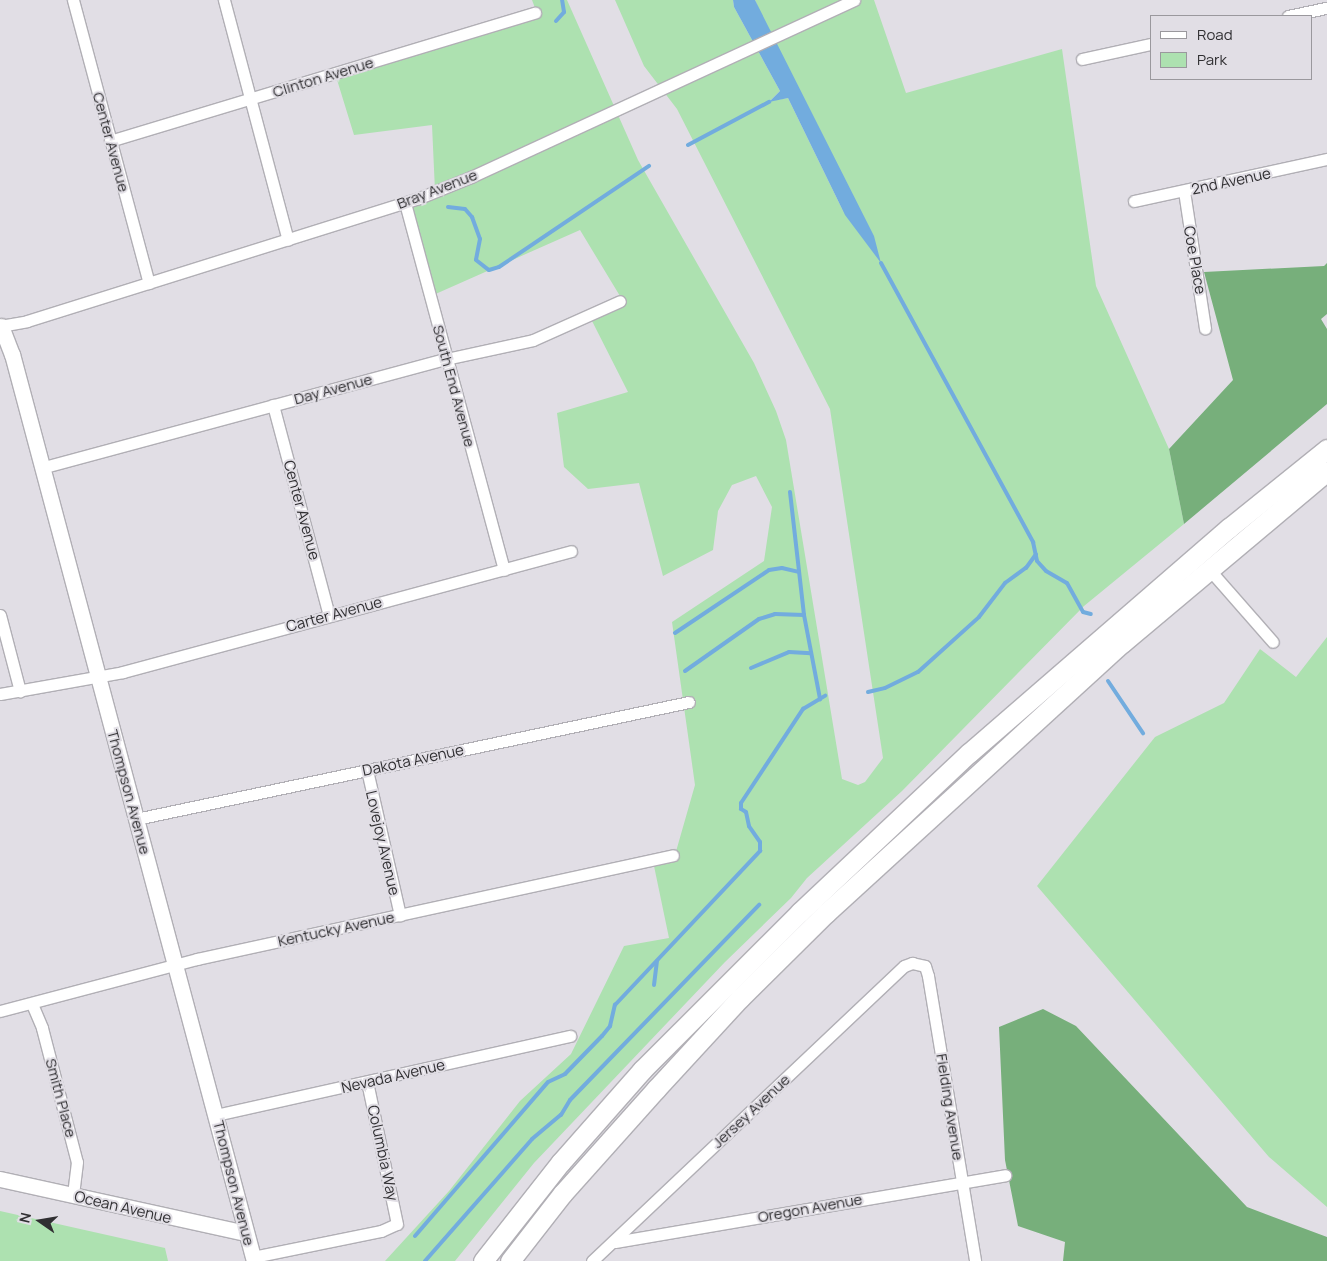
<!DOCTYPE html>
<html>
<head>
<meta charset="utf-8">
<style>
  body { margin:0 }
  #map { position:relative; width:1327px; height:1261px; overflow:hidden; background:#e1dee5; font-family:Manrope,sans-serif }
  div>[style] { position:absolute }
  .green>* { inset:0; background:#ade1b0 }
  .forest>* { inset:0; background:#77af7b }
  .water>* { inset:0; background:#72acde }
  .stream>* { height:4px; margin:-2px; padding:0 2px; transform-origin:2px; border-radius:2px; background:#72acde }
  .roads { filter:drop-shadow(1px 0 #b1afb5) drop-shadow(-1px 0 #b1afb5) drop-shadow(0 1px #b1afb5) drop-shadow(0 -1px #b1afb5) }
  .minor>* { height:11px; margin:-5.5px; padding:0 5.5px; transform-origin:5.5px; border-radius:5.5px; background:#fff }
  .tertiary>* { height:15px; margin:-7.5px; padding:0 7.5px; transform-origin:7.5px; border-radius:7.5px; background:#fff }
  .trunk>* { height:19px; margin:-9.5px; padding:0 9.5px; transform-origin:9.5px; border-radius:9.5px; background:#fff }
  span { translate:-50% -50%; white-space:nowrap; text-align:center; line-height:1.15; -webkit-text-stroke:4px #e1dee5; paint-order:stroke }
  .street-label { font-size:15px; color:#302f32 }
  .legend { position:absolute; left:1150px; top:15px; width:162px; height:65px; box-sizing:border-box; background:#e1dee5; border:1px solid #9a989d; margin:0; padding:6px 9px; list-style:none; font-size:15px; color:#302f32 }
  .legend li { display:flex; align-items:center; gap:10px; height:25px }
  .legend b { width:25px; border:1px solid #9a989d }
  .north { position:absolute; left:15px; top:1196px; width:50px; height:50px; -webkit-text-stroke:4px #e1dee5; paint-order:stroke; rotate:283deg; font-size:14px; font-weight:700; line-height:20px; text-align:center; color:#302f32 }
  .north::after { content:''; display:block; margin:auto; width:18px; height:22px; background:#302f32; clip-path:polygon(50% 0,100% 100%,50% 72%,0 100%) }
</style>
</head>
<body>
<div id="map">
  <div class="green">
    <div style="clip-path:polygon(532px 0,567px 0,638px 160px,754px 363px,776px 411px,786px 440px,842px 779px,858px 785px,865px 782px,883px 758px,830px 409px,677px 109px,644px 66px,615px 0,733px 0,734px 7px,780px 91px,770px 101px,788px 98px,845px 215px,755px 0,874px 0,906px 93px,1062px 49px,1096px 286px,1169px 449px,1184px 524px,1084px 606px,902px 791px,807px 878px,791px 898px,725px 962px,534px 1163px,455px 1261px,385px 1261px,449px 1191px,520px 1101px,571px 1054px,624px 946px,669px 938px,654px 866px,673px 862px,695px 785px,672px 622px,764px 561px,772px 507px,756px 476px,732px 485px,718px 511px,713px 550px,663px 576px,639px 483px,588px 489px,564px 467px,557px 413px,628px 392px,591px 319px,623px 301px,580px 230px,431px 296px,403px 201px,435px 191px,432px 125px,354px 135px,334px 70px,535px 8px)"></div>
    <div style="clip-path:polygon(1327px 637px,1327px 1207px,1269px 1157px,1037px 886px,1155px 737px,1224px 703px,1260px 649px,1296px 677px)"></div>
    <div style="clip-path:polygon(0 1211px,165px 1248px,168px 1261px,0 1261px)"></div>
  </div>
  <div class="forest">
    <div style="clip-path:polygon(1327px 263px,1327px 314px,1321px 319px,1327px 329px,1327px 404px,1184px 524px,1169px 449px,1233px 380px,1204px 272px,1324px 266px)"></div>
    <div style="clip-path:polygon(1043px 1009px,1076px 1026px,1247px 1207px,1327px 1237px,1327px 1261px,1063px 1261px,1065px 1242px,1018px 1226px,1005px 1160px,999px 1027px)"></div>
  </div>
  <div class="water">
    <div style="clip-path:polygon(733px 0,755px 0,874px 236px,881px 263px,845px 215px,788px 98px,769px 102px,780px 91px,734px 7px)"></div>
  </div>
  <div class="stream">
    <div style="left:556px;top:21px;width:12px;rotate:-48deg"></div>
    <div style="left:564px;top:12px;width:12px;rotate:-99deg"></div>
    <div style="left:688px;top:145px;width:92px;rotate:-28deg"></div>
    <div style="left:448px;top:207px;width:17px;rotate:7deg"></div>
    <div style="left:465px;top:209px;width:11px;rotate:49deg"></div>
    <div style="left:472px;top:217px;width:23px;rotate:70deg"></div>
    <div style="left:480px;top:239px;width:21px;rotate:101deg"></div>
    <div style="left:476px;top:260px;width:16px;rotate:38deg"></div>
    <div style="left:489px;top:270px;width:10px;rotate:-17deg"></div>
    <div style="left:499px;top:267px;width:181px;rotate:-34deg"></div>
    <div style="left:881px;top:263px;width:318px;rotate:61.4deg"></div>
    <div style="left:1033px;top:542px;width:19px;rotate:78deg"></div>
    <div style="left:1037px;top:561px;width:13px;rotate:48deg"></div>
    <div style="left:1046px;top:571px;width:24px;rotate:30deg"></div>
    <div style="left:1067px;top:583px;width:33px;rotate:61deg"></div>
    <div style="left:1083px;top:612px;width:8px;rotate:14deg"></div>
    <div style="left:790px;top:492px;width:124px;rotate:83.5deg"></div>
    <div style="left:804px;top:615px;width:86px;rotate:79.2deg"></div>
    <div style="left:675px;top:633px;width:113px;rotate:-33.8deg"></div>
    <div style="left:769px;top:570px;width:13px;rotate:-9deg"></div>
    <div style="left:782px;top:568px;width:17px;rotate:13deg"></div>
    <div style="left:751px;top:668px;width:41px;rotate:-22.8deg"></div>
    <div style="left:789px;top:652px;width:22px;rotate:3deg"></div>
    <div style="left:685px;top:671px;width:90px;rotate:-35.1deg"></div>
    <div style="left:759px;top:619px;width:17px;rotate:-17deg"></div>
    <div style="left:775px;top:614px;width:29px;rotate:2deg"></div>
    <div style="left:1108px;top:681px;width:63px;rotate:56.1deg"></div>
    <div style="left:868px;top:692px;width:17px;rotate:-13deg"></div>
    <div style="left:885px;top:688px;width:37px;rotate:-26deg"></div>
    <div style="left:918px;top:672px;width:82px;rotate:-42deg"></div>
    <div style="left:979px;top:617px;width:43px;rotate:-52.6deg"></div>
    <div style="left:1005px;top:583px;width:26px;rotate:-36deg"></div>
    <div style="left:1026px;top:568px;width:17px;rotate:-54deg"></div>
    <div style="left:654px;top:985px;width:24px;rotate:-83deg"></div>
    <div style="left:415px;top:1236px;width:203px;rotate:-49.2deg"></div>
    <div style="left:548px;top:1082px;width:19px;rotate:-25deg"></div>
    <div style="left:565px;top:1074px;width:53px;rotate:-45.8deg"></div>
    <div style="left:602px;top:1036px;width:13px;rotate:-51deg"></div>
    <div style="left:610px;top:1026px;width:22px;rotate:-77deg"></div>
    <div style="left:615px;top:1005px;width:212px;rotate:-46.7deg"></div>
    <div style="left:760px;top:851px;width:9px;rotate:-90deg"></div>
    <div style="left:760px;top:842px;width:19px;rotate:-125deg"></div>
    <div style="left:749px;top:826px;width:14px;rotate:-102deg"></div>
    <div style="left:746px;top:812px;width:6px;rotate:-149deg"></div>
    <div style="left:741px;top:809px;width:6px;rotate:-90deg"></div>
    <div style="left:741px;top:803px;width:113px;rotate:-56.6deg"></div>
    <div style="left:803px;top:709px;width:26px;rotate:-31deg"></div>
    <div style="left:425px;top:1261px;width:162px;rotate:-48.7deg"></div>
    <div style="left:532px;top:1139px;width:38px;rotate:-40deg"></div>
    <div style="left:561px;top:1115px;width:17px;rotate:-59deg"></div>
    <div style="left:570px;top:1100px;width:272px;rotate:-45.9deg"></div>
  </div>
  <div class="roads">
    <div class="minor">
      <div style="left:73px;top:0;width:293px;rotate:75deg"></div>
      <div style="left:224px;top:0;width:248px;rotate:75.1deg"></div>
      <div style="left:1288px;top:16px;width:40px;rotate:-12deg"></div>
      <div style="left:1082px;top:59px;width:71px;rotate:-12.3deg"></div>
      <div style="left:110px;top:141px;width:444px;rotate:-16.8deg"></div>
      <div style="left:1184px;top:191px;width:139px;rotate:81.3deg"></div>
      <div style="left:1134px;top:201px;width:198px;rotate:-12.3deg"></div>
      <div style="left:405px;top:203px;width:380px;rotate:74.9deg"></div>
      <div style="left:0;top:326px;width:27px;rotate:-10deg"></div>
      <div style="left:27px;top:321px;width:411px;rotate:-17.4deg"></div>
      <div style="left:419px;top:198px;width:56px;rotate:-22deg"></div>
      <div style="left:471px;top:177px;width:422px;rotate:-24.8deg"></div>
      <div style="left:273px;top:405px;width:218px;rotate:75.1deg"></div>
      <div style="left:41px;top:468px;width:419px;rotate:-15.1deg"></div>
      <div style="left:446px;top:359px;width:89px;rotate:-12.3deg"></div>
      <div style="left:533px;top:340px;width:95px;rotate:-24.1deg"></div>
      <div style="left:1208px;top:568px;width:98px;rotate:48.7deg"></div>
      <div style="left:0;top:615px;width:79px;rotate:75.3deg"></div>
      <div style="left:0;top:694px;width:125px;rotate:-10.1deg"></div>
      <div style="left:123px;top:672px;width:464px;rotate:-15.1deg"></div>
      <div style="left:367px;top:770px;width:149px;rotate:77.2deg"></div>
      <div style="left:136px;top:819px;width:565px;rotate:-11.95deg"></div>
      <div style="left:32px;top:1004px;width:26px;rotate:67deg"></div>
      <div style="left:42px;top:1028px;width:138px;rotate:75.4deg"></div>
      <div style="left:77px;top:1162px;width:33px;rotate:97deg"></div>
      <div style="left:0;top:1011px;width:204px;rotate:-14.8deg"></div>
      <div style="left:197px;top:959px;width:487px;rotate:-12.3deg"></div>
      <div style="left:216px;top:1115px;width:363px;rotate:-12.6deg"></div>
      <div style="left:615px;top:1242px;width:396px;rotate:-9.7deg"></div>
      <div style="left:253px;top:1257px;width:131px;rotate:-11.5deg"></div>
      <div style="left:381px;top:1231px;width:17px;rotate:-24deg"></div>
      <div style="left:397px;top:1224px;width:145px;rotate:-101.9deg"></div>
      <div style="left:592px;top:1261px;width:429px;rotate:-43.4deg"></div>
      <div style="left:904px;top:966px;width:9px;rotate:-21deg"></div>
      <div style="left:912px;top:963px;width:13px;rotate:13deg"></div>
      <div style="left:925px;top:966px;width:10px;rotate:73deg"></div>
      <div style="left:928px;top:976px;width:289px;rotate:80.6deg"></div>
    </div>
    <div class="tertiary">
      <div style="left:1px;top:326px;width:30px;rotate:69deg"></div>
      <div style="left:12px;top:354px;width:939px;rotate:75.06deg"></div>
      <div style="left:0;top:1179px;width:252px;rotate:12.4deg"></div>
    </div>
    <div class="trunk">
      <div style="left:483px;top:1261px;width:126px;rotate:-51.8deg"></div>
      <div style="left:561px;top:1162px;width:123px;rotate:-48.6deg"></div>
      <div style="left:642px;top:1070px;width:223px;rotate:-45deg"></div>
      <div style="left:800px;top:912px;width:232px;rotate:-43.3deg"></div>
      <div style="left:969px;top:753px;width:344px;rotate:-40.9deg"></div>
      <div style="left:1229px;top:528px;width:126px;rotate:-38.9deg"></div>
      <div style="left:510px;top:1261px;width:86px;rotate:-52.1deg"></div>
      <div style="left:563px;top:1193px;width:140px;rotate:-48.2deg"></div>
      <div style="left:656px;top:1089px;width:124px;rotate:-47.3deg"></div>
      <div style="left:740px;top:998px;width:121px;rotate:-44.7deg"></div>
      <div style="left:826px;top:913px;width:401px;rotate:-42.4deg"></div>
      <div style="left:1122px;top:643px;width:268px;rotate:-40deg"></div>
    </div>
  </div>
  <div class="street-label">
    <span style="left:323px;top:77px;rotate:-17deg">Clinton Avenue</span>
    <span style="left:111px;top:142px;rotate:75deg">Center Avenue</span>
    <span style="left:1231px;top:181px;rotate:-12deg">2nd Avenue</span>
    <span style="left:437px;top:189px;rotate:-21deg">Bray Avenue</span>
    <span style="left:1195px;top:260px;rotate:80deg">Coe Place</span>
    <span style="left:454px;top:386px;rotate:75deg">South End Avenue</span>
    <span style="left:333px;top:389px;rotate:-15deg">Day Avenue</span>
    <span style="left:302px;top:510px;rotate:75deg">Center Avenue</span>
    <span style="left:334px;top:614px;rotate:-15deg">Carter Avenue</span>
    <span style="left:413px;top:760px;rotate:-12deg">Dakota Avenue</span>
    <span style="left:129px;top:792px;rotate:75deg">Thompson Avenue</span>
    <span style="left:383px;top:843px;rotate:77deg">Lovejoy Avenue</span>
    <span style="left:336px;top:929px;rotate:-12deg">Kentucky Avenue</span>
    <span style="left:393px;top:1076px;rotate:-13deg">Nevada Avenue</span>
    <span style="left:61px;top:1098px;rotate:75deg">Smith Place</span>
    <span style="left:950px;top:1107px;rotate:81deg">Fielding Avenue</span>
    <span style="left:751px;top:1111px;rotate:-43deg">Jersey Avenue</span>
    <span style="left:383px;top:1153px;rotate:78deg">Columbia Way</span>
    <span style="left:234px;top:1183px;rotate:76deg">Thompson Avenue</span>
    <span style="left:123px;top:1207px;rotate:13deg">Ocean Avenue</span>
    <span style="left:810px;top:1208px;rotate:-10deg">Oregon Avenue</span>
  </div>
  <ul class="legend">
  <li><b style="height:6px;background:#fff"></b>Road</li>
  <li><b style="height:14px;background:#ade1b0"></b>Park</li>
  </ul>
  <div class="north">N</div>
</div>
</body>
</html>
